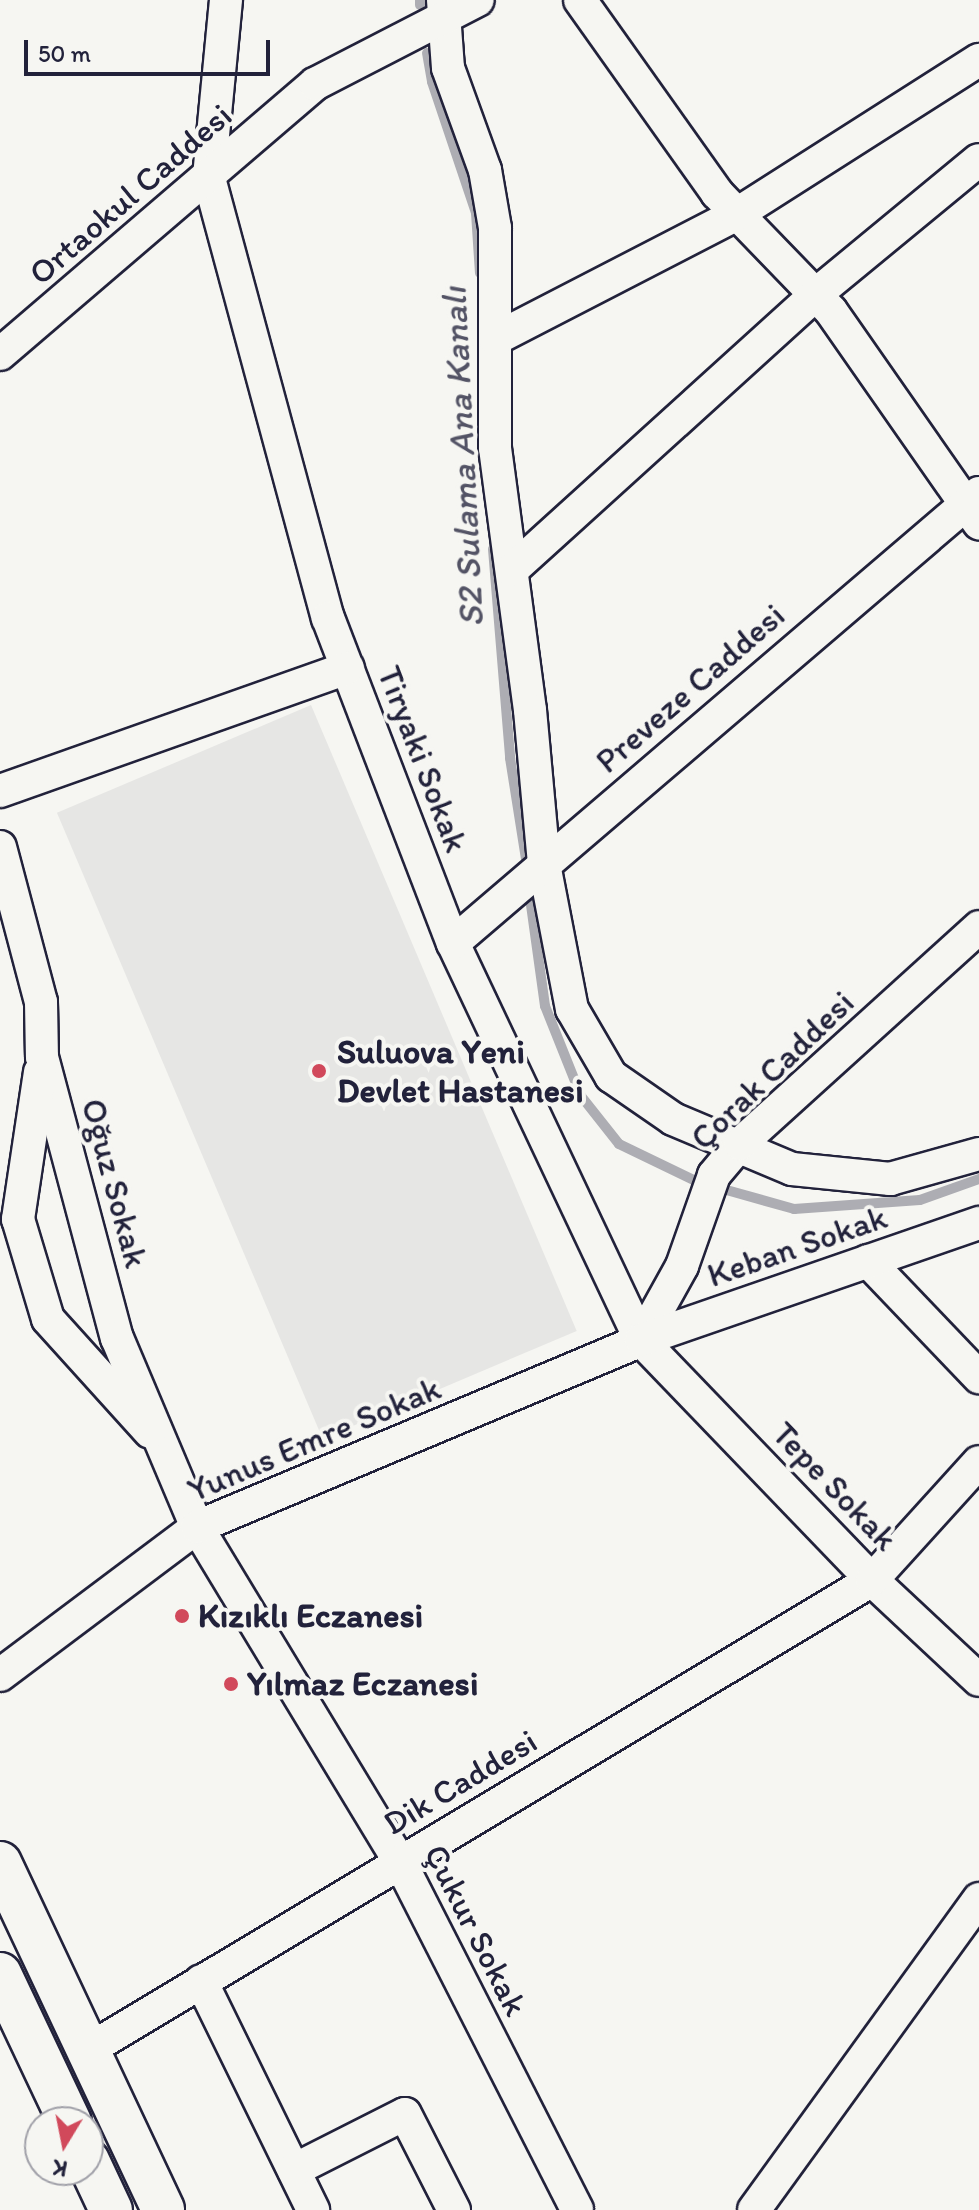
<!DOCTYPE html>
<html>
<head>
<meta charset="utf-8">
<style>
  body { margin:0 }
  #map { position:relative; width:979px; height:2210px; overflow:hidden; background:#f6f6f2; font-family:Itim,sans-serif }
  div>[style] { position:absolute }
  .built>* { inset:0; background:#e6e6e4; transform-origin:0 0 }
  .stream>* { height:10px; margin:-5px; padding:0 5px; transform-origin:5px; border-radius:5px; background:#adadb3 }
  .roads { filter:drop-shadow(2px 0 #22223b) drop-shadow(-2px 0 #22223b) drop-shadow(0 2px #22223b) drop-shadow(0 -2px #22223b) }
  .minor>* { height:32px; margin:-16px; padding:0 16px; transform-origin:16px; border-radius:16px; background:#f6f6f2 }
  .major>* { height:42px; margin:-21px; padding:0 21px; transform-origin:21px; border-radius:21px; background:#f6f6f2 }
  .dots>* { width:22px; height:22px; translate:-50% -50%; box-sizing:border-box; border:4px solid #f6f6f2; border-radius:50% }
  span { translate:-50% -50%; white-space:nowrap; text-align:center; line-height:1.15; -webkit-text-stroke:8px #f6f6f2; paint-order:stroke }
  .street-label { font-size:34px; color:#22223b }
  .poi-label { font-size:34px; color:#22223b; font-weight:700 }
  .left { translate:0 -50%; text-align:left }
  .water-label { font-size:36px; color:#535365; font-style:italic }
  .north { position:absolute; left:24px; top:2106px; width:80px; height:80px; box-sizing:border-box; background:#f6f6f2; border:2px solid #a1a1a9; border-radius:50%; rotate:190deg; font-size:22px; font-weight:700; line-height:32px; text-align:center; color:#22223b }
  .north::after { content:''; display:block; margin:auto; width:28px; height:36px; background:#d1495b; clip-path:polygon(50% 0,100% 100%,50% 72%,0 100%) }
  .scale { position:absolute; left:24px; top:40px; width:246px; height:36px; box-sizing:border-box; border:4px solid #22223b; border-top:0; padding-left:10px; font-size:24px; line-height:28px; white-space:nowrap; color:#22223b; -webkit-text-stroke:6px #f6f6f2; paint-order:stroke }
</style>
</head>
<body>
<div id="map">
  <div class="built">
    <div style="left:311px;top:705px;width:680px;height:276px;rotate:67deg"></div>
  </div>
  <div class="stream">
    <div style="left:420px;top:5px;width:5px;rotate:-90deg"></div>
    <div style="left:427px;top:53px;width:29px;rotate:80deg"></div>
    <div style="left:432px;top:82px;width:138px;rotate:71.4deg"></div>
    <div style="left:476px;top:213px;width:60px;rotate:86.2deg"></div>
    <div style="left:493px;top:549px;width:210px;rotate:85.3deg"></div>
    <div style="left:510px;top:758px;width:108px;rotate:81deg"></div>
    <div style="left:531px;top:905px;width:102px;rotate:82.1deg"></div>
    <div style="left:545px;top:1006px;width:97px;rotate:68.2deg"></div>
    <div style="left:581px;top:1096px;width:61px;rotate:51.6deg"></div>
    <div style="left:619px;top:1144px;width:92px;rotate:25.7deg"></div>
    <div style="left:723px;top:1189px;width:74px;rotate:15.7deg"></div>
    <div style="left:794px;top:1209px;width:126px;rotate:-4.1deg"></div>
    <div style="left:920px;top:1200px;width:63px;rotate:-19.6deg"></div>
  </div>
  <div class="roads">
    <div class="minor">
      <div style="left:226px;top:0;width:179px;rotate:95.5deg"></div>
      <div style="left:209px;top:178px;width:456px;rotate:74.9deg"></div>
      <div style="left:328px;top:618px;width:348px;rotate:69deg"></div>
      <div style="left:453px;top:943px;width:439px;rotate:64.7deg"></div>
      <div style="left:641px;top:1340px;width:333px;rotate:46.1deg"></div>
      <div style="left:872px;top:1580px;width:146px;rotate:43.1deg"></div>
      <div style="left:443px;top:0;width:68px;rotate:85.8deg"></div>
      <div style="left:448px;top:68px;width:109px;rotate:70.1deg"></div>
      <div style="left:485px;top:170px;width:59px;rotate:80.2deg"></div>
      <div style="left:495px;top:228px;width:220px;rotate:90deg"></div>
      <div style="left:495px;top:448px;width:264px;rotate:82.4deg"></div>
      <div style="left:530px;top:710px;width:155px;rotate:84.8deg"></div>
      <div style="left:544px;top:864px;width:148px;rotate:79.1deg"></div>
      <div style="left:572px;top:1009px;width:78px;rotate:59.8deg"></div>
      <div style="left:611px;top:1076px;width:75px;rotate:34.7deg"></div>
      <div style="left:673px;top:1119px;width:129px;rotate:22.8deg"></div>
      <div style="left:792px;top:1169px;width:99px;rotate:5.8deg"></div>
      <div style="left:890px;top:1179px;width:92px;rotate:-15.7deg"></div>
      <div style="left:580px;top:0;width:237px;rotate:54.6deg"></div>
      <div style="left:717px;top:193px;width:164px;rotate:46deg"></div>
      <div style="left:831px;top:311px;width:259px;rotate:55.1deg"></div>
      <div style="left:495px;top:339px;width:272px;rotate:-27.3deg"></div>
      <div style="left:737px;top:214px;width:287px;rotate:-32.5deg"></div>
      <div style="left:0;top:354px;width:415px;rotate:-40.6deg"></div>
      <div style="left:315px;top:84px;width:183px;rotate:-27.3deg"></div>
      <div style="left:512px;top:570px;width:409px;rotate:-42.2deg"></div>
      <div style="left:815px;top:295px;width:212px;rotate:-39.5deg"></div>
      <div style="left:0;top:791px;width:369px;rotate:-19.5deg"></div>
      <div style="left:0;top:847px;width:160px;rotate:75.2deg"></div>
      <div style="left:41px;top:1002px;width:55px;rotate:89deg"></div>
      <div style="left:42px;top:1057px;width:291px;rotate:75.1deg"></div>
      <div style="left:117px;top:1338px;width:205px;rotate:67.1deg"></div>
      <div style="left:197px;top:1527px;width:392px;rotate:58.8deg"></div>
      <div style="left:400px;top:1862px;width:390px;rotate:63deg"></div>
      <div style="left:453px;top:943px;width:692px;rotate:-40.55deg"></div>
      <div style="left:40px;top:1072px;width:149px;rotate:98.5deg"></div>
      <div style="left:18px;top:1219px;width:104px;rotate:73.3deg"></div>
      <div style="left:48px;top:1319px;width:152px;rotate:47.9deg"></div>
      <div style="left:868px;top:1261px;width:161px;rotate:46.3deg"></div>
      <div style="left:641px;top:1340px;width:85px;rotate:-61deg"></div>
      <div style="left:682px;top:1266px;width:96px;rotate:-70.6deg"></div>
      <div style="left:714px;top:1175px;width:40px;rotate:-50deg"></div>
      <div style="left:740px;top:1144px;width:323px;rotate:-42.2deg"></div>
      <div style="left:0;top:1675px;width:246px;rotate:-36.9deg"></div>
      <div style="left:197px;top:1527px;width:482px;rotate:-22.8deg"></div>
      <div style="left:641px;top:1340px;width:358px;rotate:-19.1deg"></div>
      <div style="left:201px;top:1981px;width:255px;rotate:63.9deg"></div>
      <div style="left:88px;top:2050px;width:914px;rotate:-30.94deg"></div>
      <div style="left:872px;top:1580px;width:159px;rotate:-47.8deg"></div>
      <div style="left:294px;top:2170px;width:124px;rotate:-26.8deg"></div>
      <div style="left:405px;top:2114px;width:108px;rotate:63deg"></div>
      <div style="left:754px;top:2210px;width:384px;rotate:-54.1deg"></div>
    </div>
    <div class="major">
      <div style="left:0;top:1863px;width:383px;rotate:64.8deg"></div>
      <div style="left:0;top:1974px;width:164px;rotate:64.7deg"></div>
      <div style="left:88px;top:2161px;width:54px;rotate:64.9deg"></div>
    </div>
  </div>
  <div class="dots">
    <div style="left:319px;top:1071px;background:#d1495b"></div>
    <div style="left:182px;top:1616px;background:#d1495b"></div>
    <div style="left:231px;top:1684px;background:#d1495b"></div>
  </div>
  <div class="street-label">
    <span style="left:130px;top:194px;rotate:-41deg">Ortaokul Caddesi</span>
    <span style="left:690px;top:688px;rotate:-41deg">Preveze Caddesi</span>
    <span style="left:423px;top:759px;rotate:69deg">Tiryaki Sokak</span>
    <span style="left:772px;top:1070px;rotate:-44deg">Çorak Caddesi</span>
    <span style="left:115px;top:1183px;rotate:75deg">Oğuz Sokak</span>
    <span style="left:797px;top:1246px;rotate:-19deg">Keban Sokak</span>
    <span style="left:314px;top:1439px;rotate:-23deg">Yunus Emre Sokak</span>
    <span style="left:835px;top:1486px;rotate:46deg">Tepe Sokak</span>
    <span style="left:460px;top:1782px;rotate:-31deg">Dik Caddesi</span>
    <span style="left:476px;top:1930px;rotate:63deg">Çukur Sokak</span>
  </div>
  <div class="poi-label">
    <span class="left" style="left:337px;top:1071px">Suluova Yeni<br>Devlet Hastanesi</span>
    <span class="left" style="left:198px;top:1616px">Kızıklı Eczanesi</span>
    <span class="left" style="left:247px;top:1684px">Yılmaz Eczanesi</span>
  </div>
  <div class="water-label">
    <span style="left:462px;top:457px;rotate:-93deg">S2 Sulama Ana Kanalı</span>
  </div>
  <div class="north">K</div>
  <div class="scale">50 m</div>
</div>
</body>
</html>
